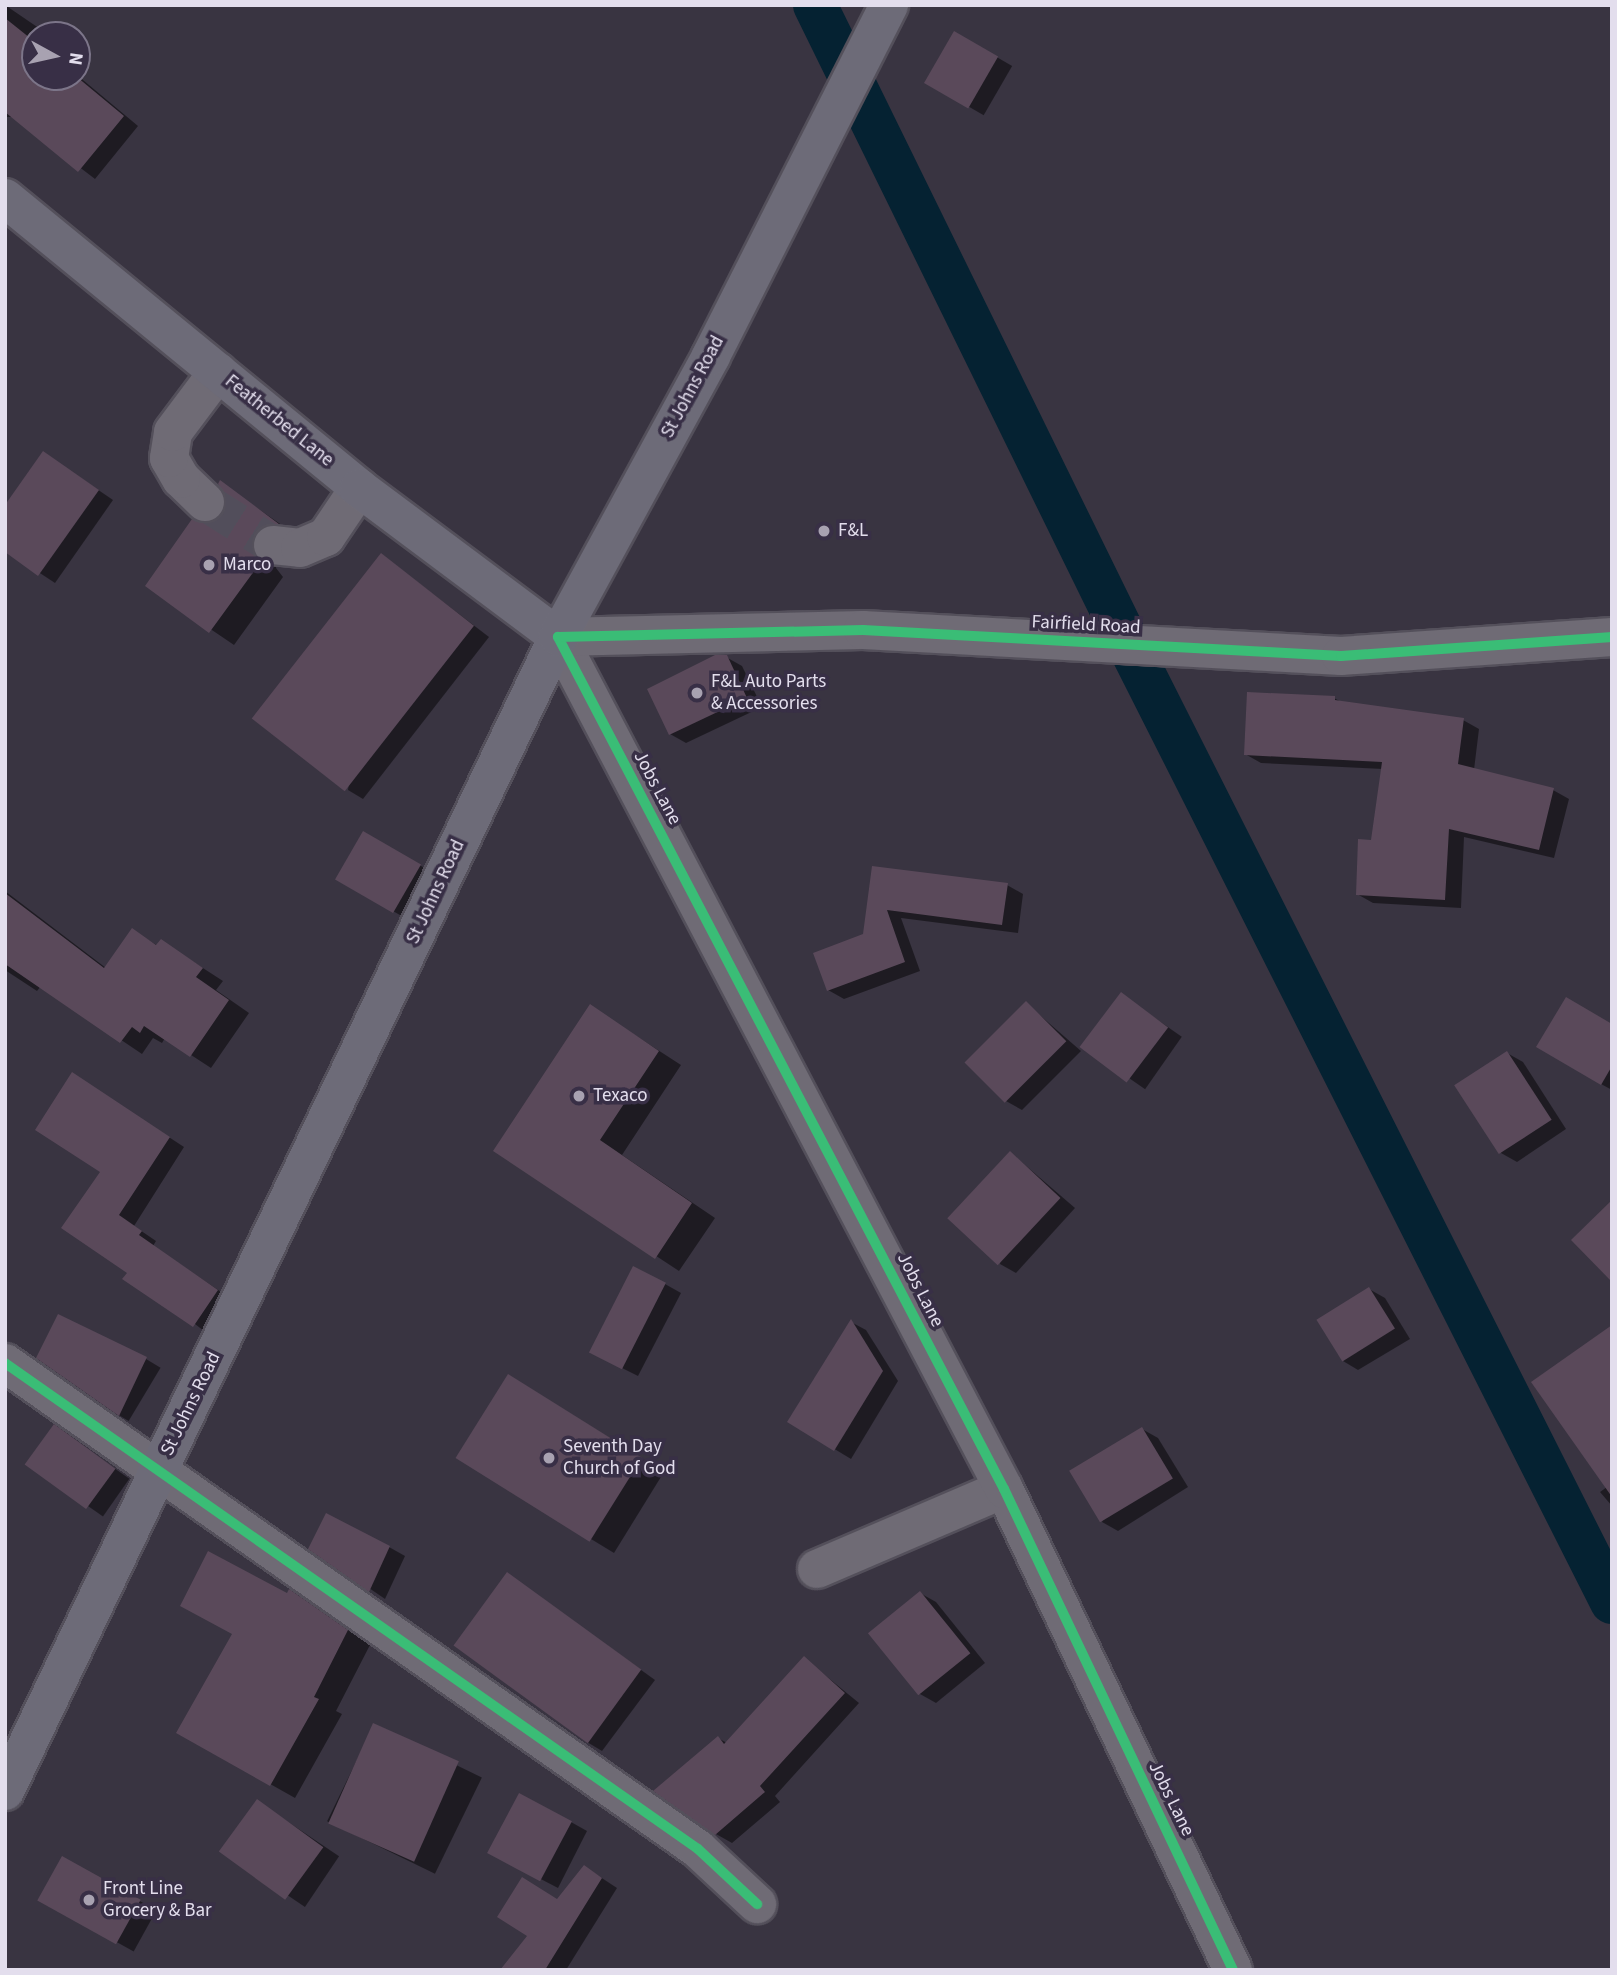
<!DOCTYPE html>
<html>
<head>
<meta charset="utf-8">
<style>
  body { margin:0 }
  #map { position:relative; width:1617px; height:1975px; overflow:hidden; background:#393441; font-family:"Source Sans 3",sans-serif }
  div>[style] { position:absolute }
  .shadow>* { inset:0; background:#0007; transform-origin:0 0 }
  .canal>* { height:44px; margin:-22px; padding:0 22px; transform-origin:22px; border-radius:22px; background:#052232 }
  .building>* { inset:0; background:#5a495a; transform-origin:0 0 }
  .minor-tunnel>* { height:38px; margin-top:-19px; transform-origin:0; background:repeating-linear-gradient(90deg,#524e5b 0 38px,transparent 0 57px) }
  .roads { filter:drop-shadow(2px 0 #54505b) drop-shadow(-2px 0 #54505b) drop-shadow(0 2px #54505b) drop-shadow(0 -2px #54505b) }
  .minor>* { height:38px; margin:-19px; padding:0 19px; transform-origin:19px; border-radius:19px; background:#6f6b75 }
  .major>* { height:38px; margin:-19px; padding:0 19px; transform-origin:19px; border-radius:19px; background:#6d6b78 }
  .cycleway>* { height:10px; margin:-5px; padding:0 5px; transform-origin:5px; border-radius:5px; background:#3abd76 }
  .dots>* { width:19px; height:19px; translate:-50% -50%; box-sizing:border-box; border:4px solid #382f46; border-radius:50% }
  span { translate:-50% -50%; white-space:nowrap; text-align:center; line-height:1.15; -webkit-text-stroke:7px #382f46; paint-order:stroke }
  .street-label { font-size:19px; color:#e3deed }
  .poi-label { font-size:19px; color:#e3deed }
  .left { translate:0 -50%; text-align:left }
  .frame { position:absolute; inset:0; border:7px solid #e3deed; pointer-events:none }
  .north { position:absolute; left:21px; top:21px; width:70px; height:70px; box-sizing:border-box; background:#382f46; border:2px solid #7c7589; border-radius:50%; rotate:98deg; font-size:19px; font-weight:700; line-height:28px; text-align:center; color:#e3deed }
  .north::after { content:''; display:block; margin:auto; width:24px; height:32px; background:#a8a2b1; clip-path:polygon(50% 0,100% 100%,50% 72%,0 100%) }
</style>
</head>
<body>
<div id="map">
  <div class="shadow">
    <div style="clip-path:polygon(5px 5px,49px 35px,35px 35px,35px 77px,77px 75px,138px 126px,95px 179px,14px 117px,5px 117px)"></div>
    <div style="left:955px;top:33px;width:66px;height:57px;rotate:30deg"></div>
    <div style="clip-path:polygon(44px 453px,113px 500px,55px 583px,5px 550px)"></div>
    <div style="clip-path:polygon(221px 483px,299px 537px,278px 546px,276px 568px,283px 577px,234px 645px,147px 586px,223px 518px,228px 496px)"></div>
    <div style="clip-path:polygon(382px 555px,489px 637px,363px 799px,348px 790px)"></div>
    <div style="clip-path:polygon(726px 657px,742px 666px,762px 707px,686px 743px,670px 734px)"></div>
    <div style="clip-path:polygon(1334px 698px,1343px 703px,1463px 720px,1479px 729px,1474px 770px,1553px 790px,1569px 799px,1554px 858px,1464px 837px,1461px 908px,1373px 903px,1357px 894px,1373px 842px,1383px 769px,1261px 763px,1245px 754px)"></div>
    <div style="left:364px;top:833px;width:83px;height:53px;rotate:30deg"></div>
    <div style="clip-path:polygon(873px 868px,1007px 885px,1023px 894px,1018px 933px,901px 918px,920px 971px,844px 999px,828px 990px,865px 935px)"></div>
    <div style="clip-path:polygon(5px 891px,106px 968px,132px 930px,158px 946px,161px 941px,223px 981px,216px 990px,249px 1013px,211px 1068px,165px 1038px,162px 1043px,153px 1038px,142px 1054px,41px 986px,37px 991px,5px 970px)"></div>
    <div style="left:1122px;top:995px;width:73px;height:64px;rotate:35deg"></div>
    <div style="clip-path:polygon(1027px 1004px,1081px 1051px,1022px 1110px,1006px 1101px)"></div>
    <div style="clip-path:polygon(590px 1006px,681px 1065px,622px 1155px,715px 1218px,679px 1271px,495px 1150px)"></div>
    <div style="clip-path:polygon(1612px 1026px,1612px 1090px,1601px 1084px)"></div>
    <div style="clip-path:polygon(1507px 1053px,1523px 1062px,1566px 1129px,1517px 1162px,1501px 1153px)"></div>
    <div style="clip-path:polygon(88px 1084px,184px 1147px,134px 1226px,156px 1241px,153px 1246px,233px 1300px,209px 1335px,129px 1272px,102px 1172px)"></div>
    <div style="clip-path:polygon(1011px 1153px,1075px 1208px,1016px 1273px,1000px 1264px)"></div>
    <div style="clip-path:polygon(665px 1284px,681px 1293px,638px 1376px,606px 1360px)"></div>
    <div style="clip-path:polygon(1369px 1289px,1385px 1298px,1410px 1339px,1358px 1370px,1343px 1361px)"></div>
    <div style="clip-path:polygon(851px 1322px,866px 1330px,898px 1381px,851px 1459px,790px 1422px)"></div>
    <div style="clip-path:polygon(1612px 1335px,1612px 1506px,1600px 1492px,1607px 1487px)"></div>
    <div style="left:146px;top:1359px;width:17px;height:62px;rotate:31deg"></div>
    <div style="clip-path:polygon(532px 1390px,664px 1472px,614px 1553px,458px 1458px)"></div>
    <div style="left:54px;top:1426px;width:92px;height:46px;rotate:35deg"></div>
    <div style="clip-path:polygon(1142px 1429px,1158px 1438px,1188px 1487px,1118px 1531px,1102px 1522px)"></div>
    <div style="clip-path:polygon(389px 1547px,405px 1556px,385px 1599px,311px 1548px)"></div>
    <div style="clip-path:polygon(508px 1574px,655px 1680px,602px 1751px,587px 1742px)"></div>
    <div style="clip-path:polygon(290px 1591px,370px 1645px,336px 1711px,342px 1714px,295px 1798px,178px 1732px)"></div>
    <div style="clip-path:polygon(920px 1593px,936px 1602px,985px 1663px,936px 1703px,920px 1694px)"></div>
    <div style="clip-path:polygon(804px 1658px,859px 1703px,775px 1796px,780px 1802px,732px 1843px,716px 1834px,718px 1738px,727px 1743px)"></div>
    <div style="left:374px;top:1725px;width:120px;height:107px;rotate:26deg"></div>
    <div style="left:257px;top:1801px;width:99px;height:61px;rotate:34deg"></div>
    <div style="clip-path:polygon(571px 1822px,587px 1831px,558px 1888px,506px 1861px)"></div>
    <div style="left:62px;top:1858px;width:108px;height:47px;rotate:29deg"></div>
    <div style="clip-path:polygon(585px 1867px,617px 1888px,566px 1970px,502px 1970px)"></div>
  </div>
  <div class="canal">
    <div style="left:815px;top:5px;width:713px;rotate:63.87deg"></div>
    <div style="left:1129px;top:645px;width:1072px;rotate:63.22deg"></div>
  </div>
  <div class="building">
    <div style="clip-path:polygon(5px 18px,35px 42px,35px 77px,77px 77px,124px 116px,78px 172px,5px 112px)"></div>
    <div style="left:954px;top:31px;width:51px;height:60px;rotate:30deg"></div>
    <div style="clip-path:polygon(43px 451px,99px 490px,38px 576px,5px 552px,5px 505px)"></div>
    <div style="clip-path:polygon(220px 480px,279px 524px,265px 525px,255px 533px,253px 553px,260px 563px,209px 633px,145px 586px,192px 519px,210px 523px,221px 517px,226px 497px,218px 484px)"></div>
    <div style="left:381px;top:553px;width:118px;height:210px;rotate:38deg"></div>
    <div style="clip-path:polygon(715px 655px,727px 655px,747px 698px,669px 735px,647px 689px)"></div>
    <div style="clip-path:polygon(1247px 692px,1335px 696px,1335px 700px,1464px 718px,1458px 764px,1554px 788px,1539px 850px,1449px 829px,1445px 900px,1356px 895px,1358px 839px,1371px 840px,1382px 762px,1244px 755px)"></div>
    <div style="left:363px;top:831px;width:67px;height:56px;rotate:30deg"></div>
    <div style="clip-path:polygon(872px 866px,1008px 883px,1002px 925px,887px 910px,905px 962px,827px 991px,813px 953px,863px 934px)"></div>
    <div style="clip-path:polygon(5px 893px,104px 968px,132px 928px,156px 945px,161px 939px,203px 968px,196px 977px,229px 1000px,190px 1057px,144px 1026px,140px 1033px,132px 1027px,120px 1043px,5px 964px)"></div>
    <div style="left:1121px;top:992px;width:59px;height:69px;rotate:37deg"></div>
    <div style="clip-path:polygon(1566px 997px,1612px 1024px,1612px 1066px,1601px 1085px,1536px 1047px)"></div>
    <div style="left:1026px;top:1001px;width:57px;height:87px;rotate:45deg"></div>
    <div style="clip-path:polygon(590px 1004px,659px 1051px,600px 1140px,692px 1203px,655px 1259px,493px 1151px)"></div>
    <div style="left:1507px;top:1051px;width:82px;height:63px;rotate:57deg"></div>
    <div style="clip-path:polygon(72px 1072px,170px 1137px,119px 1215px,142px 1231px,139px 1235px,218px 1290px,193px 1327px,122px 1279px,127px 1273px,61px 1228px,100px 1172px,35px 1130px)"></div>
    <div style="left:1010px;top:1151px;width:69px;height:92px;rotate:43deg"></div>
    <div style="clip-path:polygon(1612px 1200px,1612px 1282px,1571px 1240px)"></div>
    <div style="left:633px;top:1266px;width:37px;height:97px;rotate:27deg"></div>
    <div style="left:1369px;top:1287px;width:49px;height:62px;rotate:58deg"></div>
    <div style="clip-path:polygon(58px 1314px,147px 1357px,119px 1416px,36px 1358px)"></div>
    <div style="clip-path:polygon(851px 1319px,883px 1371px,834px 1451px,787px 1422px)"></div>
    <div style="clip-path:polygon(1612px 1325px,1612px 1497px,1531px 1382px)"></div>
    <div style="left:508px;top:1374px;width:158px;height:99px;rotate:32deg"></div>
    <div style="left:54px;top:1424px;width:76px;height:50px;rotate:36deg"></div>
    <div style="left:1142px;top:1427px;width:60px;height:85px;rotate:59deg"></div>
    <div style="clip-path:polygon(326px 1513px,390px 1546px,369px 1592px,308px 1549px)"></div>
    <div style="clip-path:polygon(208px 1551px,287px 1593px,289px 1589px,348px 1630px,314px 1697px,319px 1699px,270px 1786px,176px 1733px,232px 1634px,180px 1606px)"></div>
    <div style="left:507px;top:1572px;width:166px;height:91px;rotate:36deg"></div>
    <div style="left:920px;top:1591px;width:80px;height:67px;rotate:51deg"></div>
    <div style="clip-path:polygon(804px 1656px,845px 1693px,760px 1786px,765px 1792px,715px 1835px,653px 1791px,718px 1736px,724px 1744px)"></div>
    <div style="left:373px;top:1723px;width:94px;height:110px;rotate:24deg"></div>
    <div style="left:519px;top:1793px;width:60px;height:68px;rotate:28deg"></div>
    <div style="left:257px;top:1799px;width:82px;height:65px;rotate:36deg"></div>
    <div style="left:62px;top:1856px;width:90px;height:51px;rotate:29deg"></div>
    <div style="clip-path:polygon(584px 1865px,602px 1878px,545px 1970px,500px 1970px,527px 1936px,497px 1917px,522px 1877px,557px 1899px)"></div>
  </div>
  <div class="minor-tunnel">
    <div style="left:205px;top:502px;width:80px;rotate:32.3deg"></div>
  </div>
  <div class="roads">
    <div class="minor">
      <div style="left:205px;top:502px;width:33px;rotate:-136deg"></div>
      <div style="left:181px;top:479px;width:24px;rotate:-120deg"></div>
      <div style="left:169px;top:458px;width:26px;rotate:-81deg"></div>
      <div style="left:173px;top:432px;width:75px;rotate:-53.1deg"></div>
      <div style="left:273px;top:545px;width:27px;rotate:6deg"></div>
      <div style="left:300px;top:548px;width:28px;rotate:-23deg"></div>
      <div style="left:326px;top:537px;width:59px;rotate:-56deg"></div>
      <div style="left:5px;top:1363px;width:846px;rotate:35.04deg"></div>
      <div style="left:698px;top:1849px;width:81px;rotate:43deg"></div>
      <div style="left:817px;top:1569px;width:203px;rotate:-23.2deg"></div>
      <div style="left:1233px;top:1970px;width:533px;rotate:-115.46deg"></div>
      <div style="left:1004px;top:1489px;width:962px;rotate:-117.63deg"></div>
      <div style="left:558px;top:637px;width:305px;rotate:-1.3deg"></div>
      <div style="left:863px;top:630px;width:479px;rotate:3.1deg"></div>
      <div style="left:1341px;top:656px;width:272px;rotate:-4deg"></div>
    </div>
    <div class="major">
      <div style="left:5px;top:198px;width:458px;rotate:39.3deg"></div>
      <div style="left:359px;top:488px;width:249px;rotate:36.8deg"></div>
      <div style="left:5px;top:1791px;width:1280px;rotate:-64.4deg"></div>
      <div style="left:558px;top:637px;width:320px;rotate:-61.4deg"></div>
      <div style="left:711px;top:356px;width:394px;rotate:-63.1deg"></div>
    </div>
  </div>
  <div class="cycleway">
    <div style="left:5px;top:1363px;width:846px;rotate:35.04deg"></div>
    <div style="left:698px;top:1849px;width:81px;rotate:43deg"></div>
    <div style="left:1233px;top:1970px;width:533px;rotate:-115.46deg"></div>
    <div style="left:1004px;top:1489px;width:962px;rotate:-117.63deg"></div>
    <div style="left:558px;top:637px;width:305px;rotate:-1.3deg"></div>
    <div style="left:863px;top:630px;width:479px;rotate:3.1deg"></div>
    <div style="left:1341px;top:656px;width:272px;rotate:-4deg"></div>
  </div>
  <div class="dots">
    <div style="left:824px;top:531px;background:#a8a2b1"></div>
    <div style="left:209px;top:565px;background:#a8a2b1"></div>
    <div style="left:697px;top:693px;background:#a8a2b1"></div>
    <div style="left:579px;top:1096px;background:#a8a2b1"></div>
    <div style="left:549px;top:1458px;background:#a8a2b1"></div>
    <div style="left:89px;top:1900px;background:#a8a2b1"></div>
  </div>
  <div class="street-label">
    <span style="left:693px;top:387px;rotate:-62deg">St Johns Road</span>
    <span style="left:279px;top:421px;rotate:39deg">Featherbed Lane</span>
    <span style="left:1086px;top:625px;rotate:3deg">Fairfield Road</span>
    <span style="left:657px;top:788px;rotate:62deg">Jobs Lane</span>
    <span style="left:436px;top:892px;rotate:-65deg">St Johns Road</span>
    <span style="left:920px;top:1290px;rotate:63deg">Jobs Lane</span>
    <span style="left:191px;top:1404px;rotate:-64deg">St Johns Road</span>
    <span style="left:1171px;top:1799px;rotate:64deg">Jobs Lane</span>
  </div>
  <div class="poi-label">
    <span class="left" style="left:838px;top:531px">F&amp;L</span>
    <span class="left" style="left:223px;top:565px">Marco</span>
    <span class="left" style="left:711px;top:693px">F&amp;L Auto Parts<br>&amp; Accessories</span>
    <span class="left" style="left:593px;top:1096px">Texaco</span>
    <span class="left" style="left:563px;top:1458px">Seventh Day<br>Church of God</span>
    <span class="left" style="left:103px;top:1900px">Front Line<br>Grocery &amp; Bar</span>
  </div>
  <div class="frame"></div>
  <div class="north">N</div>
</div>
</body>
</html>
